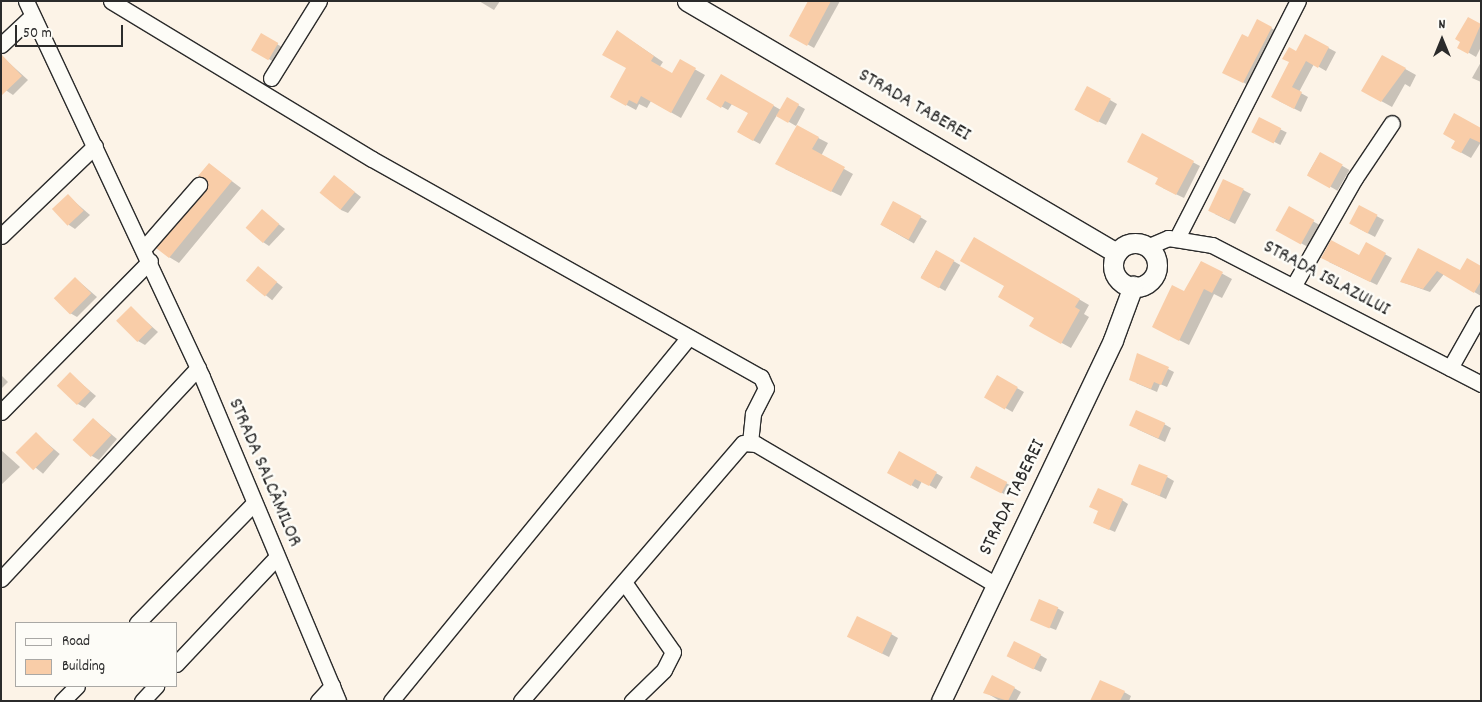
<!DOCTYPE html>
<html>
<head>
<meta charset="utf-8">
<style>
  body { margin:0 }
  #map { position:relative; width:1482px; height:702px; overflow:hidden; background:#fcf3e7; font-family:Dekko,sans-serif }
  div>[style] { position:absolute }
  .shadow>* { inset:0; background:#0003; transform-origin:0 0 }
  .building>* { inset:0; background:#f9cda8; transform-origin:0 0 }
  .roads { filter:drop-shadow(1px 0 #2b2b2b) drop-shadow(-1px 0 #2b2b2b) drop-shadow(0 1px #2b2b2b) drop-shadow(0 -1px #2b2b2b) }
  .minor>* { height:15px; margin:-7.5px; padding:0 7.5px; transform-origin:7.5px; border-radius:7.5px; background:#fdfcf7 }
  .tertiary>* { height:19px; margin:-9.5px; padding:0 9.5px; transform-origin:9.5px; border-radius:9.5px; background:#fdfcf7 }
  .tertiary>.ring { margin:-9.5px; padding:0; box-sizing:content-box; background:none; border:19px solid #fdfcf7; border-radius:50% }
  span { translate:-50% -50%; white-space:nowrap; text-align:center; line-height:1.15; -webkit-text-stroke:5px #fdfcf7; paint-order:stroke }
  .street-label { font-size:20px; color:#2b2b2b }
  .frame { position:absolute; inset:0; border:2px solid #2b2b2b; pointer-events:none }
  .legend { position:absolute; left:15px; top:622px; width:162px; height:65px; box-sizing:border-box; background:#fdfcf7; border:1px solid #a9a8a5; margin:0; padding:6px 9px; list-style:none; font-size:15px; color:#2b2b2b }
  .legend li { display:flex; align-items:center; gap:10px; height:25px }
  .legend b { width:25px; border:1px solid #a9a8a5 }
  .north { position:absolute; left:1417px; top:15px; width:50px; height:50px; -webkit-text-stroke:4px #fdfcf7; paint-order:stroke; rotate:0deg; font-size:14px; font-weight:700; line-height:20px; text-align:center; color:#2b2b2b }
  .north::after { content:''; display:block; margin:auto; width:18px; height:22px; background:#2b2b2b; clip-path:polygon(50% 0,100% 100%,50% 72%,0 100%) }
  .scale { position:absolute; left:15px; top:25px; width:108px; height:22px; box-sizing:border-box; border:2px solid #2b2b2b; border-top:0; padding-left:6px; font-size:15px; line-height:18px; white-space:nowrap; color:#2b2b2b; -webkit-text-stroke:4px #fdfcf7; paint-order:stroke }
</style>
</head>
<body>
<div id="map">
  <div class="shadow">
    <div style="clip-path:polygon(479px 1px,500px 1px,494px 10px)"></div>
    <div style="clip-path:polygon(810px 1px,840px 1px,814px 48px,791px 35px)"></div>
    <div style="clip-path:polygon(1468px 18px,1481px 25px,1481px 47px,1476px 57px,1459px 47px)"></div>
    <div style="clip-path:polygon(1271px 28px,1282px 34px,1254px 88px,1235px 78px,1248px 39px)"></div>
    <div style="left:262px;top:35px;width:26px;height:17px;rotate:31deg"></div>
    <div style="clip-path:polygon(1306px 36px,1336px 52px,1326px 71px,1314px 64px,1299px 92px,1308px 97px,1301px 112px,1279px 101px,1290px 62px)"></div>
    <div style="clip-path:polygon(626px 37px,663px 62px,659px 68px,672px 75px,680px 61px,705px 75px,681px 118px,651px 101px,647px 108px,639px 104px,636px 110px,612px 97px,627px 68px)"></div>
    <div style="clip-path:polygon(1382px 56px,1416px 75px,1410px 87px,1405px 84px,1392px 107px,1363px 91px)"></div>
    <div style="clip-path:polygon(7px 61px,28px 80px,13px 95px,1px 87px)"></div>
    <div style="clip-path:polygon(1481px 62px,1481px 82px,1472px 78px)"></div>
    <div style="clip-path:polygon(721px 76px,781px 110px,787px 99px,805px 109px,796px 126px,777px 115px,760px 144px,738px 132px,749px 113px,732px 104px,728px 110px,708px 99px)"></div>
    <div style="clip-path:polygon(1110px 100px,1117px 104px,1106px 125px,1083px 114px)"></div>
    <div style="left:1260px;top:119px;width:30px;height:14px;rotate:27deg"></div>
    <div style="clip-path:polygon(797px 127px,828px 143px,821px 156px,853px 174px,841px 196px,785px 169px)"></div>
    <div style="clip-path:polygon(1481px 127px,1481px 142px,1471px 158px,1453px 148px)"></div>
    <div style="clip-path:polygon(1142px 135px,1200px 166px,1184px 198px,1163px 188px)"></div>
    <div style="left:1320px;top:153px;width:34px;height:24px;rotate:30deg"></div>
    <div style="clip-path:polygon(209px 164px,241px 188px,179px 263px,169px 257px,208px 191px)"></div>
    <div style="clip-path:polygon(334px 176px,361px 197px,348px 213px,341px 210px)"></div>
    <div style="clip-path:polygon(1224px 180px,1251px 194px,1235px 224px,1215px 214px)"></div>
    <div style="clip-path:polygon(68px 196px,90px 215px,75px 229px,69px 225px)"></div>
    <div style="left:894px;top:202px;width:38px;height:26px;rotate:30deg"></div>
    <div style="clip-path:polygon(1360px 207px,1384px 220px,1375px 237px,1358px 228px)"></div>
    <div style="left:1289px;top:208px;width:35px;height:25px;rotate:29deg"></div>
    <div style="clip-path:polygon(262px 211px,285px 229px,269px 246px,263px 242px)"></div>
    <div style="clip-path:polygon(974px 239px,1089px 305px,1084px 314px,1089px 317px,1071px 348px,1031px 326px,1036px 317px,1006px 286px)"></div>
    <div style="clip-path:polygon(1366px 244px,1392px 258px,1377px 285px,1329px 262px,1360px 257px)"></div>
    <div style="clip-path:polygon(1419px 250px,1461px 272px,1481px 267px,1481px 296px,1444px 274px,1430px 292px,1402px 282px)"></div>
    <div style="left:936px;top:251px;width:28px;height:30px;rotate:30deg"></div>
    <div style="clip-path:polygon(1201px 262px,1232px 279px,1222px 298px,1214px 294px,1189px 345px,1163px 332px)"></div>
    <div style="left:258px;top:267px;width:32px;height:17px;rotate:39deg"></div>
    <div style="clip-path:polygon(75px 278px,97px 297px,77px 317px,70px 313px)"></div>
    <div style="clip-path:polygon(131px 308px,158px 332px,145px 345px,138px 341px)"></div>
    <div style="clip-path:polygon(1168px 369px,1174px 372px,1167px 387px,1160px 384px,1157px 392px,1136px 383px)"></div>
    <div style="clip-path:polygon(70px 374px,96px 396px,85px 408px,78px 404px)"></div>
    <div style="clip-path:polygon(1px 375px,8px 382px,1px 389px)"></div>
    <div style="left:998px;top:377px;width:30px;height:23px;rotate:30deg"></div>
    <div style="clip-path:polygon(93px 419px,117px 439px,99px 460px,92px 456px)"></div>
    <div style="clip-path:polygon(1164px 424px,1171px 428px,1165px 442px,1137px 429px)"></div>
    <div style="left:36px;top:434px;width:31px;height:26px;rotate:40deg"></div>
    <div style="clip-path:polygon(1px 450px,20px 467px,1px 485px)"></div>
    <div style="clip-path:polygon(900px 453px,943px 477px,936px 489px,922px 481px,918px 489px,889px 472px)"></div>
    <div style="clip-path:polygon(1167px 477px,1174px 481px,1166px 499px,1139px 487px)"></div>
    <div style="clip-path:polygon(979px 481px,1006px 483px,1013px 487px,1008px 496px)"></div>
    <div style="clip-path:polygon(1122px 500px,1128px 504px,1115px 532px,1101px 526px)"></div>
    <div style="clip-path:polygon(1057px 608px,1064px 612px,1056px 630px,1038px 623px)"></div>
    <div style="clip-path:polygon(891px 634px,898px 638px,889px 657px,855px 640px)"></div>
    <div style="clip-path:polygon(1040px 655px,1047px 659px,1041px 672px,1015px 660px)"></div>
    <div style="clip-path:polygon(1014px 688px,1021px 692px,1016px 701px,1000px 701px,985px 692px)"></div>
    <div style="clip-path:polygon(1124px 692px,1131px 696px,1129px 701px,1092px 701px)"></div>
  </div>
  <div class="building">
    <div style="clip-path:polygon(808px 1px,831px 1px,807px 46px,789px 36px)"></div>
    <div style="clip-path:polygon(1468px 17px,1481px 24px,1468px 54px,1457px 48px,1460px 42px,1455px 39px)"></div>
    <div style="clip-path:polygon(1257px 19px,1272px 27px,1243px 83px,1222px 73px,1242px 34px,1248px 37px)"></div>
    <div style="clip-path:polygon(617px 30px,654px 56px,651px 61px,672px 73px,680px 59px,696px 68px,671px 113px,641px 96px,637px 104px,629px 100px,626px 106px,610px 97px,626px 68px,602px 55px)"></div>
    <div style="left:261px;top:33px;width:20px;height:20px;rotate:30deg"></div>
    <div style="clip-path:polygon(1305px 34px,1329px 47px,1318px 68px,1306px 61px,1292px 87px,1302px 92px,1294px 109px,1271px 97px,1289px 62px,1282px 59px,1289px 47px,1296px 51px)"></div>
    <div style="clip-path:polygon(1px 54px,22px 76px,1px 96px)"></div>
    <div style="clip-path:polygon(1382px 55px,1406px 68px,1381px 102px,1361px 91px)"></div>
    <div style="clip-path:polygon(721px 74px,774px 105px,753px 141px,737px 132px,748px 113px,725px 101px,721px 108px,706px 99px)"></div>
    <div style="left:1087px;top:86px;width:27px;height:27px;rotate:28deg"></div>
    <div style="left:787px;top:97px;width:14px;height:22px;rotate:30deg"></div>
    <div style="clip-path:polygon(1454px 113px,1481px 128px,1481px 143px,1470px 138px,1461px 153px,1451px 148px,1455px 141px,1443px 134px)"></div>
    <div style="left:1259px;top:117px;width:25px;height:17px;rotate:27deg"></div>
    <div style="clip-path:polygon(797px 125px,819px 137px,812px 149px,845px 167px,831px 192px,775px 164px)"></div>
    <div style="clip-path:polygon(1142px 133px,1194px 161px,1176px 195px,1155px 184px,1158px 178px,1127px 162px)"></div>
    <div style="left:1320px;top:152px;width:26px;height:27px;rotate:29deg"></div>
    <div style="clip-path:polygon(209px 163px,232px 181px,169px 258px,156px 248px,206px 191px,208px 182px,198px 176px)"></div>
    <div style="left:334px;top:175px;width:27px;height:23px;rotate:39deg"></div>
    <div style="left:1223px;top:179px;width:23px;height:35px;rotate:25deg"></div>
    <div style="left:68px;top:194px;width:23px;height:22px;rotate:47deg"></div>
    <div style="left:893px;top:201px;width:32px;height:27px;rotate:28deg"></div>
    <div style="left:1359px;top:205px;width:21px;height:21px;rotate:28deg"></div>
    <div style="left:1289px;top:206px;width:29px;height:28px;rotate:29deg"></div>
    <div style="left:262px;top:209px;width:23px;height:25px;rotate:41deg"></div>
    <div style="clip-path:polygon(974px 237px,1080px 299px,1075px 307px,1080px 310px,1061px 344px,1029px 326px,1034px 318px,998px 297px,1004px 286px,960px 261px)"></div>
    <div style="clip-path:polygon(1331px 240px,1359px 255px,1366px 242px,1386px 253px,1370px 282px,1321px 258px)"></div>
    <div style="clip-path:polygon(1418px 248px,1460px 270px,1467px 258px,1481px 266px,1481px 281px,1474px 293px,1437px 271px,1423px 289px,1400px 282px)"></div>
    <div style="left:936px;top:250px;width:21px;height:32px;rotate:29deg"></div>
    <div style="clip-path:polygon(1201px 261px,1223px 272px,1212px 293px,1204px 289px,1179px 341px,1152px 327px,1172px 285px,1184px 291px)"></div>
    <div style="left:258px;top:266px;width:25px;height:19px;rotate:40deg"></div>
    <div style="left:75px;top:277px;width:23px;height:30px;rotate:45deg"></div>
    <div style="left:131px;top:306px;width:30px;height:21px;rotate:45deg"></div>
    <div style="clip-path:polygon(1137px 353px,1169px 367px,1161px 385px,1154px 382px,1151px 389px,1129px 380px)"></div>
    <div style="left:70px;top:372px;width:28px;height:19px;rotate:44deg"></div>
    <div style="left:997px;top:375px;width:24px;height:26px;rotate:30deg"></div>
    <div style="left:1136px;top:410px;width:32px;height:17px;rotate:24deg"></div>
    <div style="left:93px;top:418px;width:25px;height:30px;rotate:43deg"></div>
    <div style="left:36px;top:432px;width:25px;height:29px;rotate:45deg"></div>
    <div style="clip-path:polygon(899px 451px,937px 472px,929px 486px,915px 479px,911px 486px,887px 473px)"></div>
    <div style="left:1139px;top:464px;width:31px;height:22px;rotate:22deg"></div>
    <div style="left:976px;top:466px;width:35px;height:13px;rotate:27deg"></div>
    <div style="clip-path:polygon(1098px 488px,1123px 499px,1109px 530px,1093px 523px,1098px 511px,1089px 507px)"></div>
    <div style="left:1039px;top:599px;width:21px;height:23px;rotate:23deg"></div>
    <div style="left:857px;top:616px;width:39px;height:23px;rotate:26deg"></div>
    <div style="left:1014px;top:641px;width:30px;height:17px;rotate:26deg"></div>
    <div style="clip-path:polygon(992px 675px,1015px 687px,1008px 701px,983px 693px)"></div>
    <div style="clip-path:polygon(1100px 680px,1125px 691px,1120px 701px,1090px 701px)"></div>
  </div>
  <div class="roads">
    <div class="minor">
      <div style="left:26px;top:1px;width:415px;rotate:64.9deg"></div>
      <div style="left:202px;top:377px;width:351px;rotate:67.2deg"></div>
      <div style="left:111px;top:1px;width:305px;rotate:31.2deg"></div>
      <div style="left:372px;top:159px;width:446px;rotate:29.3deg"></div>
      <div style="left:761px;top:377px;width:12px;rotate:66deg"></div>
      <div style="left:766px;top:388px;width:29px;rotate:117deg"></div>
      <div style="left:753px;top:414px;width:28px;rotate:96deg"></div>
      <div style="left:1px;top:45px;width:42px;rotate:-43.1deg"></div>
      <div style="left:271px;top:78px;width:91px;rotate:-58.1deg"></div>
      <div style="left:1px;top:236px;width:130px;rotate:-43.8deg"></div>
      <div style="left:1177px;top:238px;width:266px;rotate:-63deg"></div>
      <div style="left:1147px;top:247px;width:23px;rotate:-23deg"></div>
      <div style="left:1168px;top:238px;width:45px;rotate:9deg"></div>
      <div style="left:1212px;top:245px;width:303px;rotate:27.3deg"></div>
      <div style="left:144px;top:248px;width:84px;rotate:-48.9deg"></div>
      <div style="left:1294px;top:285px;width:123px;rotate:-60.3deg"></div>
      <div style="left:1355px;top:178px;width:66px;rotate:-56.1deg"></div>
      <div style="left:1450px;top:368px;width:63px;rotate:-60.6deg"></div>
      <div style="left:1px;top:412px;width:212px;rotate:-45.4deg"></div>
      <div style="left:1px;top:579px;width:289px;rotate:-47deg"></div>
      <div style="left:624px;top:582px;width:85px;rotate:55deg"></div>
      <div style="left:673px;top:652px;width:20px;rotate:117deg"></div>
      <div style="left:664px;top:670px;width:45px;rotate:135.9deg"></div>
      <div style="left:137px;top:623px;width:168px;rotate:-45.7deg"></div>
      <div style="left:176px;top:664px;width:147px;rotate:-46.7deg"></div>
      <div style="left:62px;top:701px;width:21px;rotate:-45deg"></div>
      <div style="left:142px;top:701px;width:21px;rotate:-47deg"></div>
      <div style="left:318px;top:701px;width:21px;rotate:-47deg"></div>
      <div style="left:391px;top:701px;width:470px;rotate:-50.7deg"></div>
      <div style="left:521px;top:701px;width:340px;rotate:-49.3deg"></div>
      <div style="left:743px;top:443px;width:13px;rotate:4deg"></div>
      <div style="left:756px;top:444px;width:278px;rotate:30.4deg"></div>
    </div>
    <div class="tertiary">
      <div style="left:687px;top:1px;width:498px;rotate:30.4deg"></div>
      <div class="ring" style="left:1113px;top:243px;width:25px;height:25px"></div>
      <div style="left:941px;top:701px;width:400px;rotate:-64.5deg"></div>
      <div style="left:1113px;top:340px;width:58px;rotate:-69.7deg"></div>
    </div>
  </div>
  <div class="street-label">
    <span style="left:914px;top:106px;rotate:30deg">STRADA TABEREI</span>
    <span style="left:1326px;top:279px;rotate:28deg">STRADA ISLAZULUI</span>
    <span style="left:264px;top:473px;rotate:67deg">STRADA SALCÂMILOR</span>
    <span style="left:1013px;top:498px;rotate:-64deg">STRADA TABEREI</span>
  </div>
  <div class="frame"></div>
  <ul class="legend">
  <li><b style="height:6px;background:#fdfcf7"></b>Road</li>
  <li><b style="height:14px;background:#f9cda8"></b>Building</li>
  </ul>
  <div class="north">N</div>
  <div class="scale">50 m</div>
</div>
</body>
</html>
